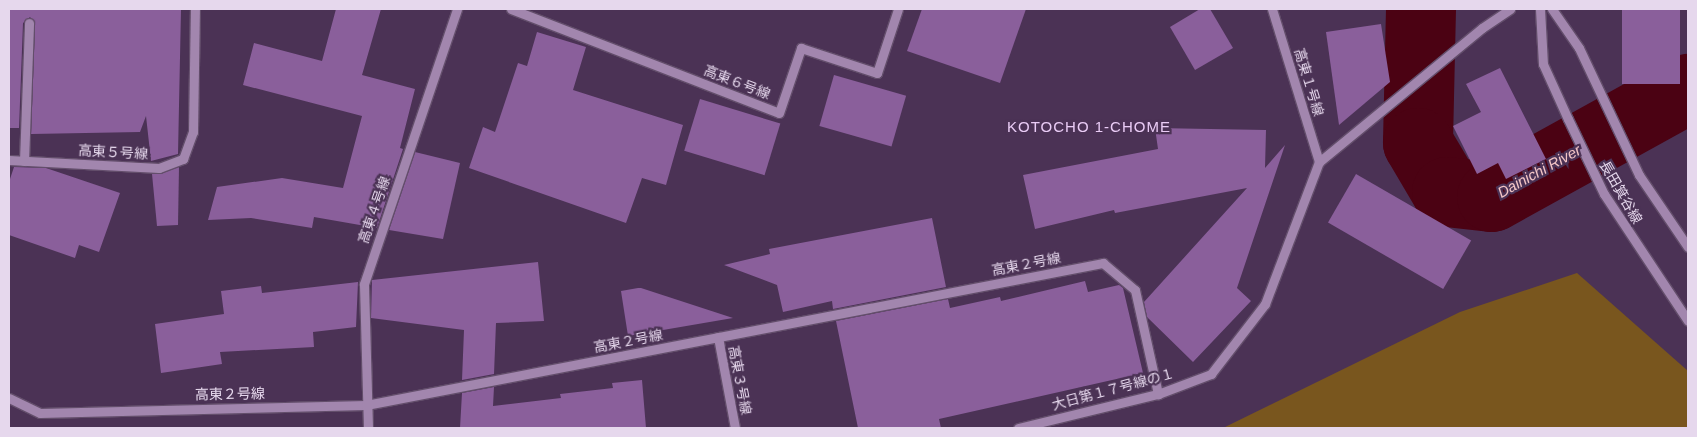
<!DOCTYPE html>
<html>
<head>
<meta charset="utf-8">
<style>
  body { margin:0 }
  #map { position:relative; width:1697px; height:437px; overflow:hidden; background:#4b3255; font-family:Arial,"Noto Sans JP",sans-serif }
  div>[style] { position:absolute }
  .green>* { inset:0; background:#79561e }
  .river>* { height:70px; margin:-35px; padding:0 35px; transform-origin:35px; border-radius:35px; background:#4b0213 }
  .building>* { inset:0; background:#8a5f9b; transform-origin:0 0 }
  .roads { filter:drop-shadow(1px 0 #634e6b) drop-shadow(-1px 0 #634e6b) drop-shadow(0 1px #634e6b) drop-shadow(0 -1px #634e6b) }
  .minor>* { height:9px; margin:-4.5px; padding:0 4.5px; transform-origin:4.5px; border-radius:4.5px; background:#a286ae }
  span { translate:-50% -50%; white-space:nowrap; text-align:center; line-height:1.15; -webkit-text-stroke:4.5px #4b3255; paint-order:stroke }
  .street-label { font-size:14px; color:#e6d8ed }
  .neighbourhood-label { font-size:15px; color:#eaccf6; letter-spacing:1px }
  .water-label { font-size:15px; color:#f3c5c6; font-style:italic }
  .frame { position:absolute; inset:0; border:10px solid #e6d8ed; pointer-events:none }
</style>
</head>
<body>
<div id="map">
  <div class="green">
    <div style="clip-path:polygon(1577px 273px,1688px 371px,1688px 428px,1223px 428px,1460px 312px)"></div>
  </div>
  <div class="river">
    <div style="left:1421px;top:9px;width:134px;rotate:91.3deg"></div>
    <div style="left:1418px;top:143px;width:57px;rotate:59.4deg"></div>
    <div style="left:1447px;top:192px;width:45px;rotate:6.3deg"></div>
    <div style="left:1492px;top:197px;width:224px;rotate:-28.9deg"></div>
  </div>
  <div class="building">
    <div style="clip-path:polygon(9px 9px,181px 9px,178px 154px,151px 161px,146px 116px,140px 132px,31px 134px,35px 23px,30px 17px,23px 23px,19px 128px,9px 128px)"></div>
    <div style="clip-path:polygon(336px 9px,381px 9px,362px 75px,415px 89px,400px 148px,403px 149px,377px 228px,314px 217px,312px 228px,251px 218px,208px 220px,217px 187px,282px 178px,343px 188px,362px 116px,243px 85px,254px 43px,322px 61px)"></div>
    <div style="clip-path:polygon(922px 9px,1026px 9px,1000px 83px,907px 51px)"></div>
    <div style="clip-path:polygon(1200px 9px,1210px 9px,1233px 48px,1195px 70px,1170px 27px)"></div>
    <div style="left:1622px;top:9px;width:58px;height:75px"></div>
    <div style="clip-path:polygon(1381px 24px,1390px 82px,1339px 125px,1326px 32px)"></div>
    <div style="clip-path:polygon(537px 32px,586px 47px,573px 90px,683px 125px,666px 185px,642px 178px,626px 223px,469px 168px,483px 127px,495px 132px,518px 63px,527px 66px)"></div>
    <div style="clip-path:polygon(1500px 68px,1546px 159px,1506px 179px,1498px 163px,1477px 174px,1453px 126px,1481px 112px,1466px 84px)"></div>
    <div style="left:834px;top:75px;width:75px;height:53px;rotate:16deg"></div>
    <div style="left:700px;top:99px;width:84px;height:54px;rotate:17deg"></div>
    <div style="clip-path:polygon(1155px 128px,1266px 130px,1265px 168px,1285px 145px,1237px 288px,1251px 301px,1193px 362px,1147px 317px,1144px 302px,1247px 188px,1115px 213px,1114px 210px,1035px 229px,1023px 175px,1158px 149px)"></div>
    <div style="clip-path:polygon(415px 152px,460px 163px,443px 239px,389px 230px)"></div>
    <div style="clip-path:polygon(14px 167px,46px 168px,120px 193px,99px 252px,79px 245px,75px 258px,9px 235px,9px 182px)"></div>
    <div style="clip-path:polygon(179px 167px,178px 225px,157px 226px,152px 174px)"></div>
    <div style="left:1356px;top:174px;width:133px;height:56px;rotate:30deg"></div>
    <div style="clip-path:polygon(932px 218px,946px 287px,833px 309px,832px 301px,783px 312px,777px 285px,724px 265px,770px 254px,769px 249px)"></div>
    <div style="clip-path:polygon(538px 262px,544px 321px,496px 323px,494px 374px,462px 380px,464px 330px,371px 318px,372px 280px)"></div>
    <div style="clip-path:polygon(1085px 281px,1088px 292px,1119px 285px,1123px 288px,1143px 373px,939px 419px,941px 428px,858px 428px,836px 321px,948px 299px,950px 308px,1000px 297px,1001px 301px)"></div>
    <div style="clip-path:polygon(358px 282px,356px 327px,313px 332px,314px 347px,220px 352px,222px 364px,161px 373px,155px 324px,224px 314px,221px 291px,261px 286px,262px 293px)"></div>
    <div style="clip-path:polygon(638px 288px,641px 288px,733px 318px,628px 336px,621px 291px)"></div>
    <div style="clip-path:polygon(642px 380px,646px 428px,460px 428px,462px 393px,494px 387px,493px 406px,561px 398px,560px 394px,613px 388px,612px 383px)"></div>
  </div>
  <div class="roads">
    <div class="minor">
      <div style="left:511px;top:9px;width:287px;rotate:21.2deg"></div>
      <div style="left:779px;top:113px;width:69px;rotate:-71.3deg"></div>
      <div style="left:801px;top:48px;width:80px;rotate:18.2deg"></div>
      <div style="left:877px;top:73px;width:67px;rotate:-71.8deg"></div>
      <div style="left:1272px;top:9px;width:160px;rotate:72.9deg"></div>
      <div style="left:1540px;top:9px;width:55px;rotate:86.9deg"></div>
      <div style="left:1543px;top:64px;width:60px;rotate:65.6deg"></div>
      <div style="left:1568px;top:119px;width:83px;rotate:64.4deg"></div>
      <div style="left:1604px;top:194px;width:152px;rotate:56.5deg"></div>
      <div style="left:1552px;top:9px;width:47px;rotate:55.3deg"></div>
      <div style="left:1579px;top:48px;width:140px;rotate:64.7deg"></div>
      <div style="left:1639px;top:175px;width:87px;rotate:55.8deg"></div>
      <div style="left:9px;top:160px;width:150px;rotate:3.1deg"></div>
      <div style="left:159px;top:168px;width:26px;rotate:-21deg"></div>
      <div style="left:183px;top:159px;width:29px;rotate:-70deg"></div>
      <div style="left:193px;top:132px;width:123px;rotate:-89.1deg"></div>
      <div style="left:24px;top:161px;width:138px;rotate:-87.9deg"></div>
      <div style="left:718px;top:337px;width:93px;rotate:79.4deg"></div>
      <div style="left:9px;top:398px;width:34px;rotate:26deg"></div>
      <div style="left:40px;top:413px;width:326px;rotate:-1.4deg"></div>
      <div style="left:366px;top:405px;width:751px;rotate:-10.91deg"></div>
      <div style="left:1103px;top:263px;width:42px;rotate:40.2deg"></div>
      <div style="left:1135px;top:290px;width:107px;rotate:77.5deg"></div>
      <div style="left:368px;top:428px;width:144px;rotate:-91.6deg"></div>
      <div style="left:364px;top:284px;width:290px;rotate:-71.3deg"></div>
      <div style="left:1018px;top:428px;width:144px;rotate:-13.7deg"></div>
      <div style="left:1158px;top:394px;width:57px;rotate:-20.7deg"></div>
      <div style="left:1211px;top:374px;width:88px;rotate:-52.4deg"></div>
      <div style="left:1265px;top:304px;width:152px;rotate:-69.2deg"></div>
      <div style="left:1319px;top:162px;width:211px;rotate:-39.4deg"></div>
      <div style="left:1482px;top:28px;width:34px;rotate:-34deg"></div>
    </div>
  </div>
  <div class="street-label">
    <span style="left:737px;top:82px;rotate:21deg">高東６号線</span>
    <span style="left:1309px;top:82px;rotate:73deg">高東１号線</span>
    <span style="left:113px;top:152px;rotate:3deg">高東５号線</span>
    <span style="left:1621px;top:192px;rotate:60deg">長田箕谷線</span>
    <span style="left:374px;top:210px;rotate:-71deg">高東４号線</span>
    <span style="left:1026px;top:264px;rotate:-11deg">高東２号線</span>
    <span style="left:628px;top:341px;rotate:-11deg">高東２号線</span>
    <span style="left:740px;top:380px;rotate:79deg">高東３号線</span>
    <span style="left:1113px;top:389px;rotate:-15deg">大日第１７号線の１</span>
    <span style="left:230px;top:394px;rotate:-1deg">高東２号線</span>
  </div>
  <div class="neighbourhood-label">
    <span style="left:1089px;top:127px">KOTOCHO 1-CHOME</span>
  </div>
  <div class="water-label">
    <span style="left:1539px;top:171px;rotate:-29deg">Dainichi River</span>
  </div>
  <div class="frame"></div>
</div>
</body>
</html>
